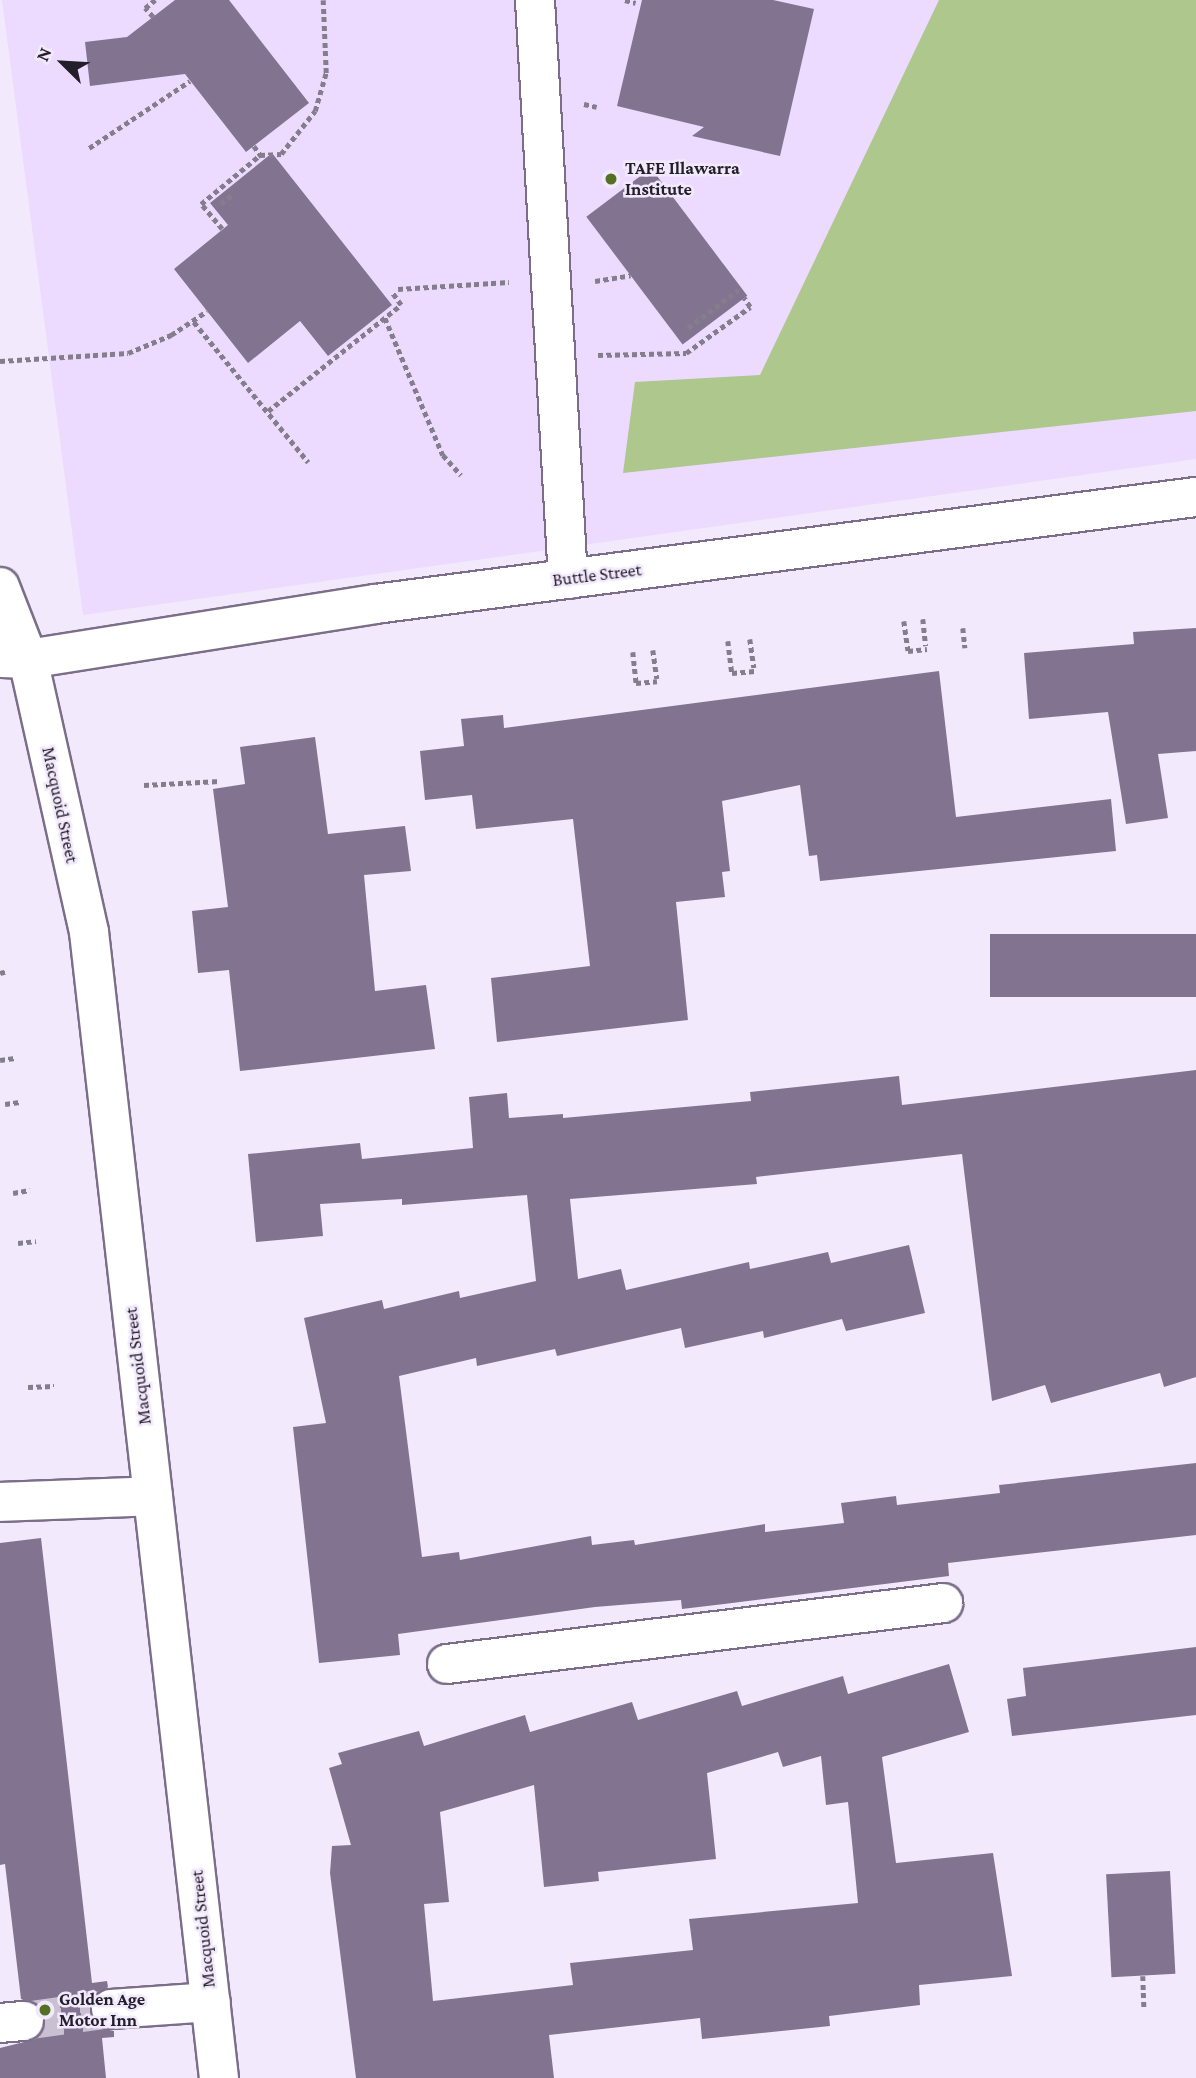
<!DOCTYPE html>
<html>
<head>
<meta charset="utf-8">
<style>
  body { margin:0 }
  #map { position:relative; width:1196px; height:2078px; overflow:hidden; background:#f2e9fc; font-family:"Crimson Pro",serif }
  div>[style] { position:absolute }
  .built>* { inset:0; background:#ecdaff }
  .green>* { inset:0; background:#adc78c }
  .building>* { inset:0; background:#827490; transform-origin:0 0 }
  .minor-tunnel>* { height:38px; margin-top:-19px; transform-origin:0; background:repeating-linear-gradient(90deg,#c9c0d2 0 38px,transparent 0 57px) }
  .path>* { height:4.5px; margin-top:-2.25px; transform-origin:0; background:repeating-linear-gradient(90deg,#847e8c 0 5px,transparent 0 8.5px) }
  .roads { filter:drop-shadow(2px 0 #7c6e89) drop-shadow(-2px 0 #7c6e89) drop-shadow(0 2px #7c6e89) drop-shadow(0 -2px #7c6e89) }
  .minor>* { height:38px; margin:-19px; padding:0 19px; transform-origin:19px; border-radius:19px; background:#fff }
  .dots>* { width:19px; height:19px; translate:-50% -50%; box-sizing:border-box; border:4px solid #f2e9fc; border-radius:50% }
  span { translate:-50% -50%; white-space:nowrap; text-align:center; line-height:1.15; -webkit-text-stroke:5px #f2e9fc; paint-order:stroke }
  .poi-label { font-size:18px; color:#231e29; font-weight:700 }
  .left { translate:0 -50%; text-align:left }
  .street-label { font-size:18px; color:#231e29 }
  .north { position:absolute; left:28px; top:28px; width:70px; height:70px; -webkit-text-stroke:5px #f2e9fc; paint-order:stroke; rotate:294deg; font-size:19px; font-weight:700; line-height:28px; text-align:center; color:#231e29 }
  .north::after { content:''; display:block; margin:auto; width:24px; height:32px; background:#231e29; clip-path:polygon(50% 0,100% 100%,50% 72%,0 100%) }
</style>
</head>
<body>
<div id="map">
  <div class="built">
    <div style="clip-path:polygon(2px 0,1196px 0,1196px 459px,83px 615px)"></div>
  </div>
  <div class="green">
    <div style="clip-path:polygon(939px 0,1196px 0,1196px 411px,623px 473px,635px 382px,760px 375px)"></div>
  </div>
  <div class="building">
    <div style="clip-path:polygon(175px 0,229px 0,309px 103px,246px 152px,185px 74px,90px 86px,85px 42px,127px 37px)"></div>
    <div style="clip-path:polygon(642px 0,773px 0,814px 9px,780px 156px,692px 136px,704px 127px,617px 106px)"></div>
    <div style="clip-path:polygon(272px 153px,392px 305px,328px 356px,300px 321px,248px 363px,174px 269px,228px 225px,210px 203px)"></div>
    <div style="left:651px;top:168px;width:160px;height:81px;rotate:53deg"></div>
    <div style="clip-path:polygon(1196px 628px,1196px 751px,1158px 754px,1168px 818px,1126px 824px,1108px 712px,1029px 719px,1024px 653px,1134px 644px,1133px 632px)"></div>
    <div style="clip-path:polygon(939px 671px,956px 817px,1111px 799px,1116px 851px,820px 881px,817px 855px,809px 856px,800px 785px,722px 801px,730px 871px,722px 872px,725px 897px,676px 902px,688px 1020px,497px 1042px,491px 978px,590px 966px,573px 819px,476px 829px,472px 795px,425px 800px,420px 751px,464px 746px,461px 719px,503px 715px,504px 728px)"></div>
    <div style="clip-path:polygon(315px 737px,328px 834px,405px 826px,411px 871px,364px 875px,375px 991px,426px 985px,435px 1049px,240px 1071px,229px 970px,198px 973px,192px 911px,228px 907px,213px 789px,245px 784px,240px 747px)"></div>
    <div style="left:1196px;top:934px;width:63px;height:206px;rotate:90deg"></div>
    <div style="clip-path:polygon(1196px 1070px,1196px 1377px,1164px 1387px,1160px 1373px,1051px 1403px,1045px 1385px,992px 1401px,962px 1154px,756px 1177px,757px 1184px,570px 1199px,578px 1279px,621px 1269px,626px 1290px,749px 1262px,750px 1269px,828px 1252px,831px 1263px,909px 1245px,925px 1313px,846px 1331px,842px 1319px,764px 1338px,763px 1331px,685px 1348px,681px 1328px,557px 1356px,555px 1349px,477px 1366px,476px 1358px,399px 1376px,422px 1557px,459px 1552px,460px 1560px,591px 1536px,592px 1545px,634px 1540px,635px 1545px,765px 1524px,765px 1532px,844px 1523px,841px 1503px,896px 1496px,897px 1505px,1000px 1493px,999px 1485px,1196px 1463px,1196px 1535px,948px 1563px,949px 1576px,724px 1604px,682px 1609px,681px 1600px,595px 1607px,398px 1634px,400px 1655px,319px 1663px,293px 1427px,326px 1423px,304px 1318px,382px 1300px,384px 1309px,459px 1291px,460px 1298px,536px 1281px,527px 1195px,402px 1205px,402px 1199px,320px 1204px,323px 1236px,256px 1242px,248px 1154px,360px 1143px,362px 1159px,473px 1148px,469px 1097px,507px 1093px,509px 1118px,563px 1114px,563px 1118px,751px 1101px,750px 1092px,899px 1076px,902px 1105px)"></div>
    <div style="clip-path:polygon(41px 1538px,92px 1983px,107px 1981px,108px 1987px,92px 1999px,89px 2011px,101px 2028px,114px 2031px,114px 2037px,102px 2038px,106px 2078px,0 2078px,0 2048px,36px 2039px,46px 2020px,42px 2008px,21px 1999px,5px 1864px,0 1865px,0 1543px)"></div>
    <div style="clip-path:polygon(1196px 1647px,1196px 1715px,1012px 1736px,1007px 1699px,1026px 1696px,1023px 1668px)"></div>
    <div style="clip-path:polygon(evenodd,949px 1664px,969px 1732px,882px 1757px,896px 1863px,993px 1853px,1012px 1976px,919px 1985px,920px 2005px,829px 2016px,830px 2026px,702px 2039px,700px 2018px,549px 2035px,554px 2078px,356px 2078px,330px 1873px,332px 1846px,351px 1845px,329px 1768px,342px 1764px,338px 1753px,419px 1731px,424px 1746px,525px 1715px,530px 1732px,632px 1702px,638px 1720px,737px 1691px,742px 1706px,843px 1676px,848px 1694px,949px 1664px,778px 1752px,783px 1767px,821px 1756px,826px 1805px,848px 1802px,858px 1903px,689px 1919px,693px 1950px,570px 1963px,573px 1985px,433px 2001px,424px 1904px,449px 1902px,440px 1812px,534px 1785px,544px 1887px,599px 1881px,598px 1872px,716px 1859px,707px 1773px,778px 1752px)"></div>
    <div style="left:1170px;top:1871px;width:103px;height:64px;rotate:87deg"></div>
  </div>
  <div class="minor-tunnel">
    <div style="left:24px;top:2021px;width:88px;rotate:-7.9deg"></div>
  </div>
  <div class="path">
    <div style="left:625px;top:0;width:11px;rotate:15deg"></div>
    <div style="left:153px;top:17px;width:12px;rotate:-132deg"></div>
    <div style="left:145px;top:8px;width:13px;rotate:-39deg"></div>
    <div style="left:584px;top:104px;width:13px;rotate:13deg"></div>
    <div style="left:254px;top:146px;width:17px;rotate:54deg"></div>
    <div style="left:89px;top:148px;width:121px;rotate:-33.6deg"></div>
    <div style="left:221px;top:204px;width:17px;rotate:-40deg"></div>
    <div style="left:222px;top:229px;width:33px;rotate:-130deg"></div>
    <div style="left:201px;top:204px;width:77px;rotate:-39.7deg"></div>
    <div style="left:260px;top:155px;width:21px;rotate:-3deg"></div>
    <div style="left:281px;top:154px;width:55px;rotate:-51.7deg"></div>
    <div style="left:315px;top:111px;width:40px;rotate:-74deg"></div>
    <div style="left:326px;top:73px;width:73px;rotate:-92.4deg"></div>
    <div style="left:595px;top:281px;width:36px;rotate:-9deg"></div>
    <div style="left:398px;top:289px;width:111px;rotate:-3.6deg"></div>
    <div style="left:385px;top:318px;width:149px;rotate:67.1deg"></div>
    <div style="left:443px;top:455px;width:27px;rotate:48deg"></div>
    <div style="left:194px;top:322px;width:181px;rotate:50.8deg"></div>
    <div style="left:688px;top:328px;width:63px;rotate:-37.2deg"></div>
    <div style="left:598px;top:355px;width:88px;rotate:-1.3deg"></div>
    <div style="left:686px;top:353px;width:79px;rotate:-35.7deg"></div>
    <div style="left:750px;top:307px;width:11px;rotate:-124deg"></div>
    <div style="left:0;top:361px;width:128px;rotate:-3.6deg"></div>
    <div style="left:128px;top:353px;width:47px;rotate:-22.7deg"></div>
    <div style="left:171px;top:335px;width:43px;rotate:-33.7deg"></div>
    <div style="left:268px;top:411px;width:170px;rotate:-38.6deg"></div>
    <div style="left:401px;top:305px;width:14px;rotate:-126deg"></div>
    <div style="left:923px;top:619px;width:27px;rotate:84deg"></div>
    <div style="left:904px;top:621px;width:30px;rotate:82deg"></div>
    <div style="left:908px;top:651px;width:19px;rotate:-6deg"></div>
    <div style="left:963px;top:628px;width:20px;rotate:84deg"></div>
    <div style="left:750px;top:639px;width:29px;rotate:82deg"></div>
    <div style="left:728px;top:641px;width:32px;rotate:83deg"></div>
    <div style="left:732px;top:673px;width:23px;rotate:-5deg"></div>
    <div style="left:653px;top:650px;width:29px;rotate:82deg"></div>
    <div style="left:633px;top:652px;width:31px;rotate:84deg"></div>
    <div style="left:636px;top:683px;width:21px;rotate:-5deg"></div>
    <div style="left:144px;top:785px;width:76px;rotate:-3deg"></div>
    <div style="left:0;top:973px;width:7px;rotate:-16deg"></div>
    <div style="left:0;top:1060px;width:15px;rotate:-8deg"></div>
    <div style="left:5px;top:1104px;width:15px;rotate:-8deg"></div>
    <div style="left:13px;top:1193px;width:17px;rotate:-10deg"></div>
    <div style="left:18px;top:1243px;width:18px;rotate:-6deg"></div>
    <div style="left:28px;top:1387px;width:26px;rotate:-2deg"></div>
    <div style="left:1143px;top:1976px;width:31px;rotate:88deg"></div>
  </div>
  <div class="roads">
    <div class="minor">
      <div style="left:535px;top:0;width:580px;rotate:86.74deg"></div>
      <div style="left:0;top:587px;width:77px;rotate:68.7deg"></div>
      <div style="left:28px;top:659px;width:280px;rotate:77.4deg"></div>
      <div style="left:89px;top:932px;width:1153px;rotate:83.53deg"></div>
      <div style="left:2px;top:658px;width:26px;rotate:2deg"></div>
      <div style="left:28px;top:659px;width:351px;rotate:-9deg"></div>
      <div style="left:375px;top:604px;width:828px;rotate:-7.43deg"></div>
      <div style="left:0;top:1502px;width:153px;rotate:-2.2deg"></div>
      <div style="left:447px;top:1664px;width:500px;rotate:-7deg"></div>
      <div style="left:111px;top:2009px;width:100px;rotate:-4deg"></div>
      <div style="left:0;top:2023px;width:24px;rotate:-5deg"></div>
    </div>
  </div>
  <div class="dots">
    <div style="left:611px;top:179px;background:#537024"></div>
    <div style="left:45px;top:2010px;background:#537024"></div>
  </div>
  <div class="poi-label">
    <span class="left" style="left:625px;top:179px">TAFE Illawarra<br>Institute</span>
    <span class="left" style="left:59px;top:2010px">Golden Age<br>Motor Inn</span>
  </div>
  <div class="street-label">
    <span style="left:597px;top:575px;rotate:-7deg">Buttle Street</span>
    <span style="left:60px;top:805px;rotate:78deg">Macquoid Street</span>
    <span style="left:138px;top:1366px;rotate:-97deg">Macquoid Street</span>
    <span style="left:203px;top:1929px;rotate:-96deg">Macquoid Street</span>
  </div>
  <div class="north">N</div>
</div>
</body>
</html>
